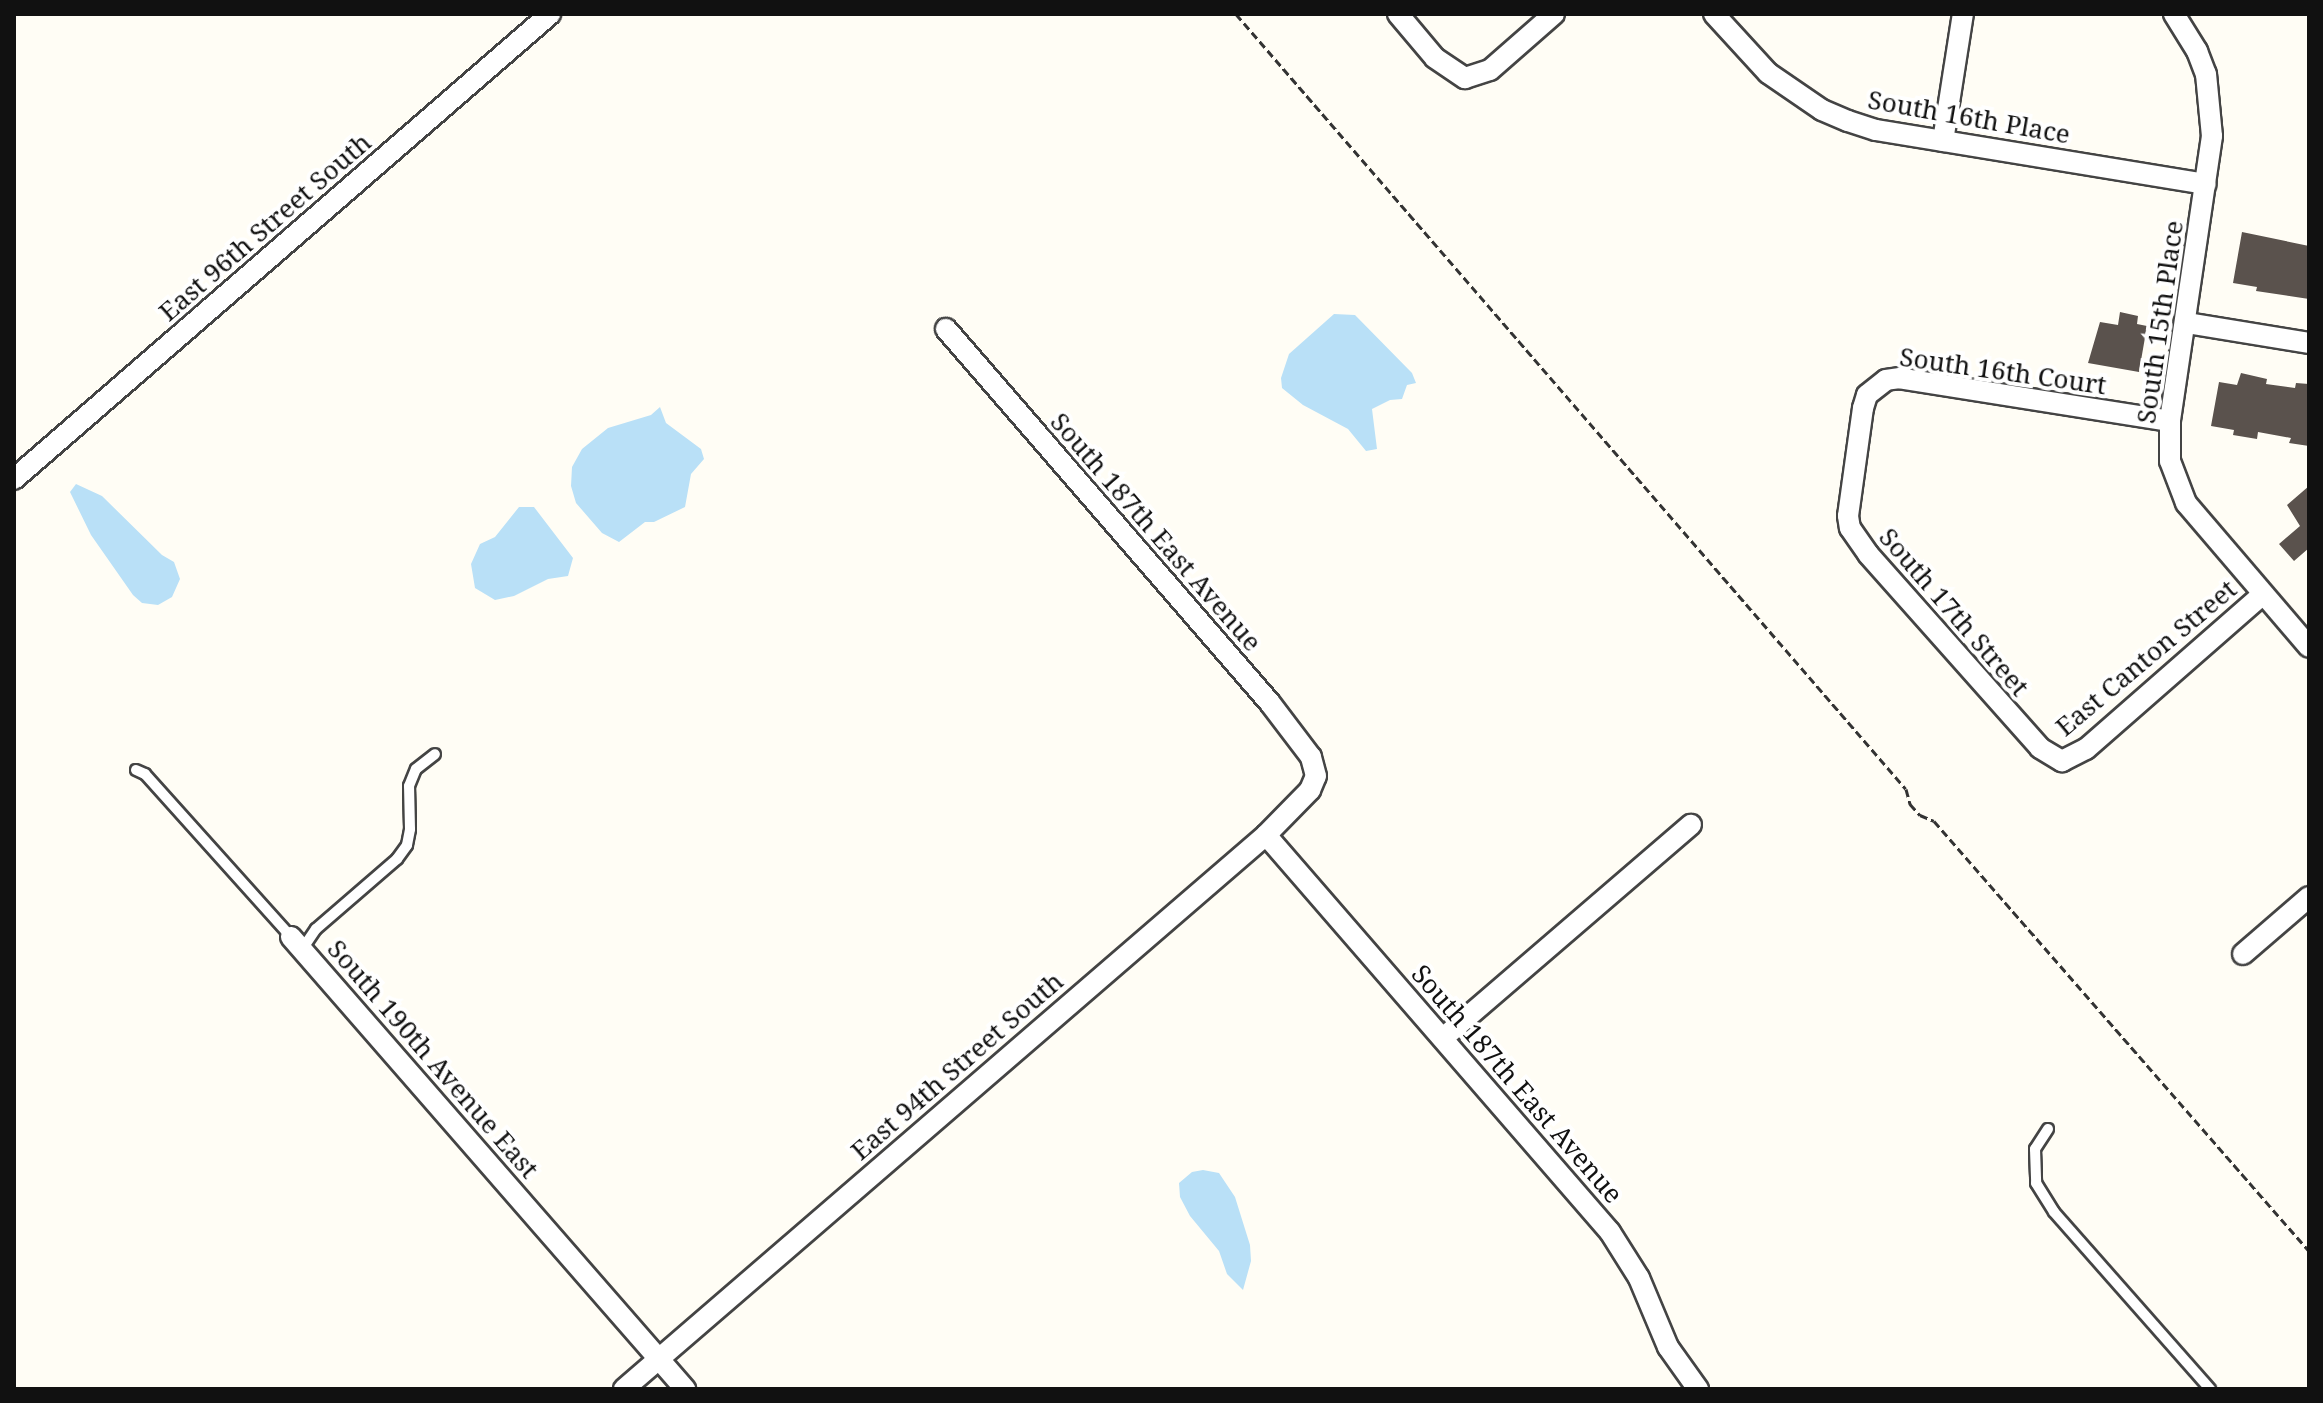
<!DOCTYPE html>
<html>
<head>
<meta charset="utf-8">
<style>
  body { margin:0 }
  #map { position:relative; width:2323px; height:1403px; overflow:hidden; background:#fffdf5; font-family:"Noto Serif",serif }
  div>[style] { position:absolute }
  .water>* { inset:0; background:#b9e0f7 }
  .building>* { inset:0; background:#5a524d }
  .path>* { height:3px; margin-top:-1.5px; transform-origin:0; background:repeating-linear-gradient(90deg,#333 0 8px,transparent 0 12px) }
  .roads { filter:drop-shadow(2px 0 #444) drop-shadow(-2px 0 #444) drop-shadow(0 2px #444) drop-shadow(0 -2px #444) }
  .service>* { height:10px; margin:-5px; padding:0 5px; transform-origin:5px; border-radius:5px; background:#fff }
  .minor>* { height:20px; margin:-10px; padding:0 10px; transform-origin:10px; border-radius:10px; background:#fff }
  span { translate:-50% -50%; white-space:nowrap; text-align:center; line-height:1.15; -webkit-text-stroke:8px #fff; paint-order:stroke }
  .street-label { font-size:26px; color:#111 }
  .frame { position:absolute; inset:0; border:16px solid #111; pointer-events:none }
</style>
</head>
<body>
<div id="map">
  <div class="water">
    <div style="clip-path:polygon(1334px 314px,1355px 315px,1412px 373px,1416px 383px,1407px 385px,1402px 399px,1390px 400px,1372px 409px,1377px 449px,1366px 451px,1348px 429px,1303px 405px,1282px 388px,1281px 378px,1289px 354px)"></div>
    <div style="clip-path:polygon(660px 407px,666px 423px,701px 449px,704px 459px,691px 474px,685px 507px,654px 522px,645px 522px,619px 542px,602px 533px,576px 503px,571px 486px,572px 467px,582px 449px,608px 428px,651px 415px)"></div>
    <div style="clip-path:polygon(76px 484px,102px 496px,162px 555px,174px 562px,180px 579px,172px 597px,158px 605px,142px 603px,133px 595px,91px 535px,70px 492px)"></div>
    <div style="clip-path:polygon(519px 507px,534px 507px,573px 558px,568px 576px,548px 579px,514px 596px,495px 600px,475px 588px,471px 564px,480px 544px,495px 537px)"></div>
    <div style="clip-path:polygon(1203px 1170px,1219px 1173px,1235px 1197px,1250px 1245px,1251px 1261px,1243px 1290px,1227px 1274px,1219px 1251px,1190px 1216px,1180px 1197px,1179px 1183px,1192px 1172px)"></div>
  </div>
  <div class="building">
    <div style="clip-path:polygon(2242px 232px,2309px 246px,2309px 299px,2256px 291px,2257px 287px,2233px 283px)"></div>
    <div style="clip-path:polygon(2120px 312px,2138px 316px,2137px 324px,2147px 326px,2139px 372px,2088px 363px,2100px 322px,2118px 325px)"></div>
    <div style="clip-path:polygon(2241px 373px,2267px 379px,2266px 384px,2295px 388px,2296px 383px,2309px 384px,2309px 446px,2289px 443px,2291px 438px,2258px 432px,2257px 439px,2233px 435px,2234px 430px,2211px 426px,2219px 382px,2237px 385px)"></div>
    <div style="clip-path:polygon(2309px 486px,2309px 548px,2294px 561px,2279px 544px,2300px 526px,2287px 505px)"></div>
  </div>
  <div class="path">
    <div style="left:1236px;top:14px;width:1024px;rotate:49.16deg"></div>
    <div style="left:1906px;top:789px;width:16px;rotate:75deg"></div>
    <div style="left:1910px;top:804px;width:15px;rotate:48deg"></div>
    <div style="left:1920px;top:815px;width:15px;rotate:23deg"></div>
    <div style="left:1934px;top:821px;width:571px;rotate:48.91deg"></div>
  </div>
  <div class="roads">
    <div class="service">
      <div style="left:136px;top:770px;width:10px;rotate:24deg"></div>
      <div style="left:145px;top:774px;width:219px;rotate:48.1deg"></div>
      <div style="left:303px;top:948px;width:23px;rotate:-56deg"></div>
      <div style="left:316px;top:929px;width:107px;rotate:-40.8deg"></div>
      <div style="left:397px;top:859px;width:17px;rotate:-54deg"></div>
      <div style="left:407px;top:845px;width:16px;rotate:-79deg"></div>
      <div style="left:410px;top:829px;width:43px;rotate:-91.3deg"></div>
      <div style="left:409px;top:786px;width:18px;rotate:-68deg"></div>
      <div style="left:416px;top:769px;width:24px;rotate:-38deg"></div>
      <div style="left:2048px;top:1129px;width:24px;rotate:123deg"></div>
      <div style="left:2035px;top:1149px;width:34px;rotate:88deg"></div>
      <div style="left:2036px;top:1183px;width:34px;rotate:58deg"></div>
      <div style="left:2054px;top:1212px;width:236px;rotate:48.6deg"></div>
    </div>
    <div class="minor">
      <div style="left:1398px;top:14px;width:57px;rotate:49.9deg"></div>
      <div style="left:1435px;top:58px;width:36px;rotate:34deg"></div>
      <div style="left:1465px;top:78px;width:26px;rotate:-18deg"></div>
      <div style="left:1490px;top:70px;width:85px;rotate:-41.2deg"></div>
      <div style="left:1714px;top:14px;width:80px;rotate:47.5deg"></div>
      <div style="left:1768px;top:73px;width:65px;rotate:34.4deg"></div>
      <div style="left:1822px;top:110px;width:28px;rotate:23deg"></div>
      <div style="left:1848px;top:121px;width:29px;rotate:18deg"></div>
      <div style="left:1876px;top:130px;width:334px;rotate:9.3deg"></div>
      <div style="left:2174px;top:14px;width:44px;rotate:58.1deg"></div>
      <div style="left:2197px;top:51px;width:25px;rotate:69deg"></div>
      <div style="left:2206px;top:74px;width:62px;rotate:84.5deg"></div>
      <div style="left:2212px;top:136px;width:288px;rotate:98.4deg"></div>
      <div style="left:2170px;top:421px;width:40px;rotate:90deg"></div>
      <div style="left:2170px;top:461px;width:45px;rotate:69.1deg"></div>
      <div style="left:2186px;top:503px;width:189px;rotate:49.5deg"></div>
      <div style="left:1943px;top:141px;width:129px;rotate:-81.1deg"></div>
      <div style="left:2187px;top:323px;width:124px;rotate:9.3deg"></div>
      <div style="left:2170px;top:421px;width:273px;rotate:-171deg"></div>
      <div style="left:1900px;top:378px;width:14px;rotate:172deg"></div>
      <div style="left:1886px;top:380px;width:24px;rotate:142deg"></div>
      <div style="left:1867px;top:395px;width:14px;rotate:107deg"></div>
      <div style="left:1863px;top:408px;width:109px;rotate:97.9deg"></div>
      <div style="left:1848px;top:516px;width:12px;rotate:81deg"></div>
      <div style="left:1850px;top:528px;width:32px;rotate:55deg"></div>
      <div style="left:1868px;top:554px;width:259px;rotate:48.4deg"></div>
      <div style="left:2040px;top:748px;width:26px;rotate:31deg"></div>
      <div style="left:2062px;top:761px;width:27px;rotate:-27deg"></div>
      <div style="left:2086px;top:749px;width:235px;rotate:-41.2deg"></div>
      <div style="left:14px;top:479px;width:710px;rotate:-40.94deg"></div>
      <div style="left:1266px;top:835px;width:525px;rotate:49.09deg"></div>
      <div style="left:1610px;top:1232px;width:54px;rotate:57.8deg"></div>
      <div style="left:1639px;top:1278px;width:75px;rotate:67.2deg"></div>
      <div style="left:1668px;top:1347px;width:52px;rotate:54.5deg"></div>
      <div style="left:291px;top:937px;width:600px;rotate:48.92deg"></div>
      <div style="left:2243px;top:954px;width:87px;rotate:-40.8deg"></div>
      <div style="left:1443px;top:1038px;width:327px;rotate:-40.7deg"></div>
      <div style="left:624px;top:1389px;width:848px;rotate:-40.79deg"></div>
      <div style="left:1266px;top:835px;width:63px;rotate:-45.6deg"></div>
      <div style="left:1310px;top:790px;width:15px;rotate:-67deg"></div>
      <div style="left:1316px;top:776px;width:20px;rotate:-105deg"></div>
      <div style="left:1311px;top:757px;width:68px;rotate:-127.2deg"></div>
      <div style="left:1270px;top:703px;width:495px;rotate:-130.9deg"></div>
    </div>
  </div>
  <div class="street-label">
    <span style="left:1969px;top:117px;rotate:10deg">South 16th Place</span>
    <span style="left:265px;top:227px;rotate:-41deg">East 96th Street South</span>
    <span style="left:2160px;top:322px;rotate:-82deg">South 15th Place</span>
    <span style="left:2003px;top:371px;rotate:8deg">South 16th Court</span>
    <span style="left:1156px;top:532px;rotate:49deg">South 187th East Avenue</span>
    <span style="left:1954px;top:612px;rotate:49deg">South 17th Street</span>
    <span style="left:2146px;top:658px;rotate:-40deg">East Canton Street</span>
    <span style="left:433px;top:1059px;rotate:49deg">South 190th Avenue East</span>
    <span style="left:957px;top:1066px;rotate:-41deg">East 94th Street South</span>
    <span style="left:1517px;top:1084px;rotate:49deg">South 187th East Avenue</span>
  </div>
  <div class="frame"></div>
</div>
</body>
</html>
